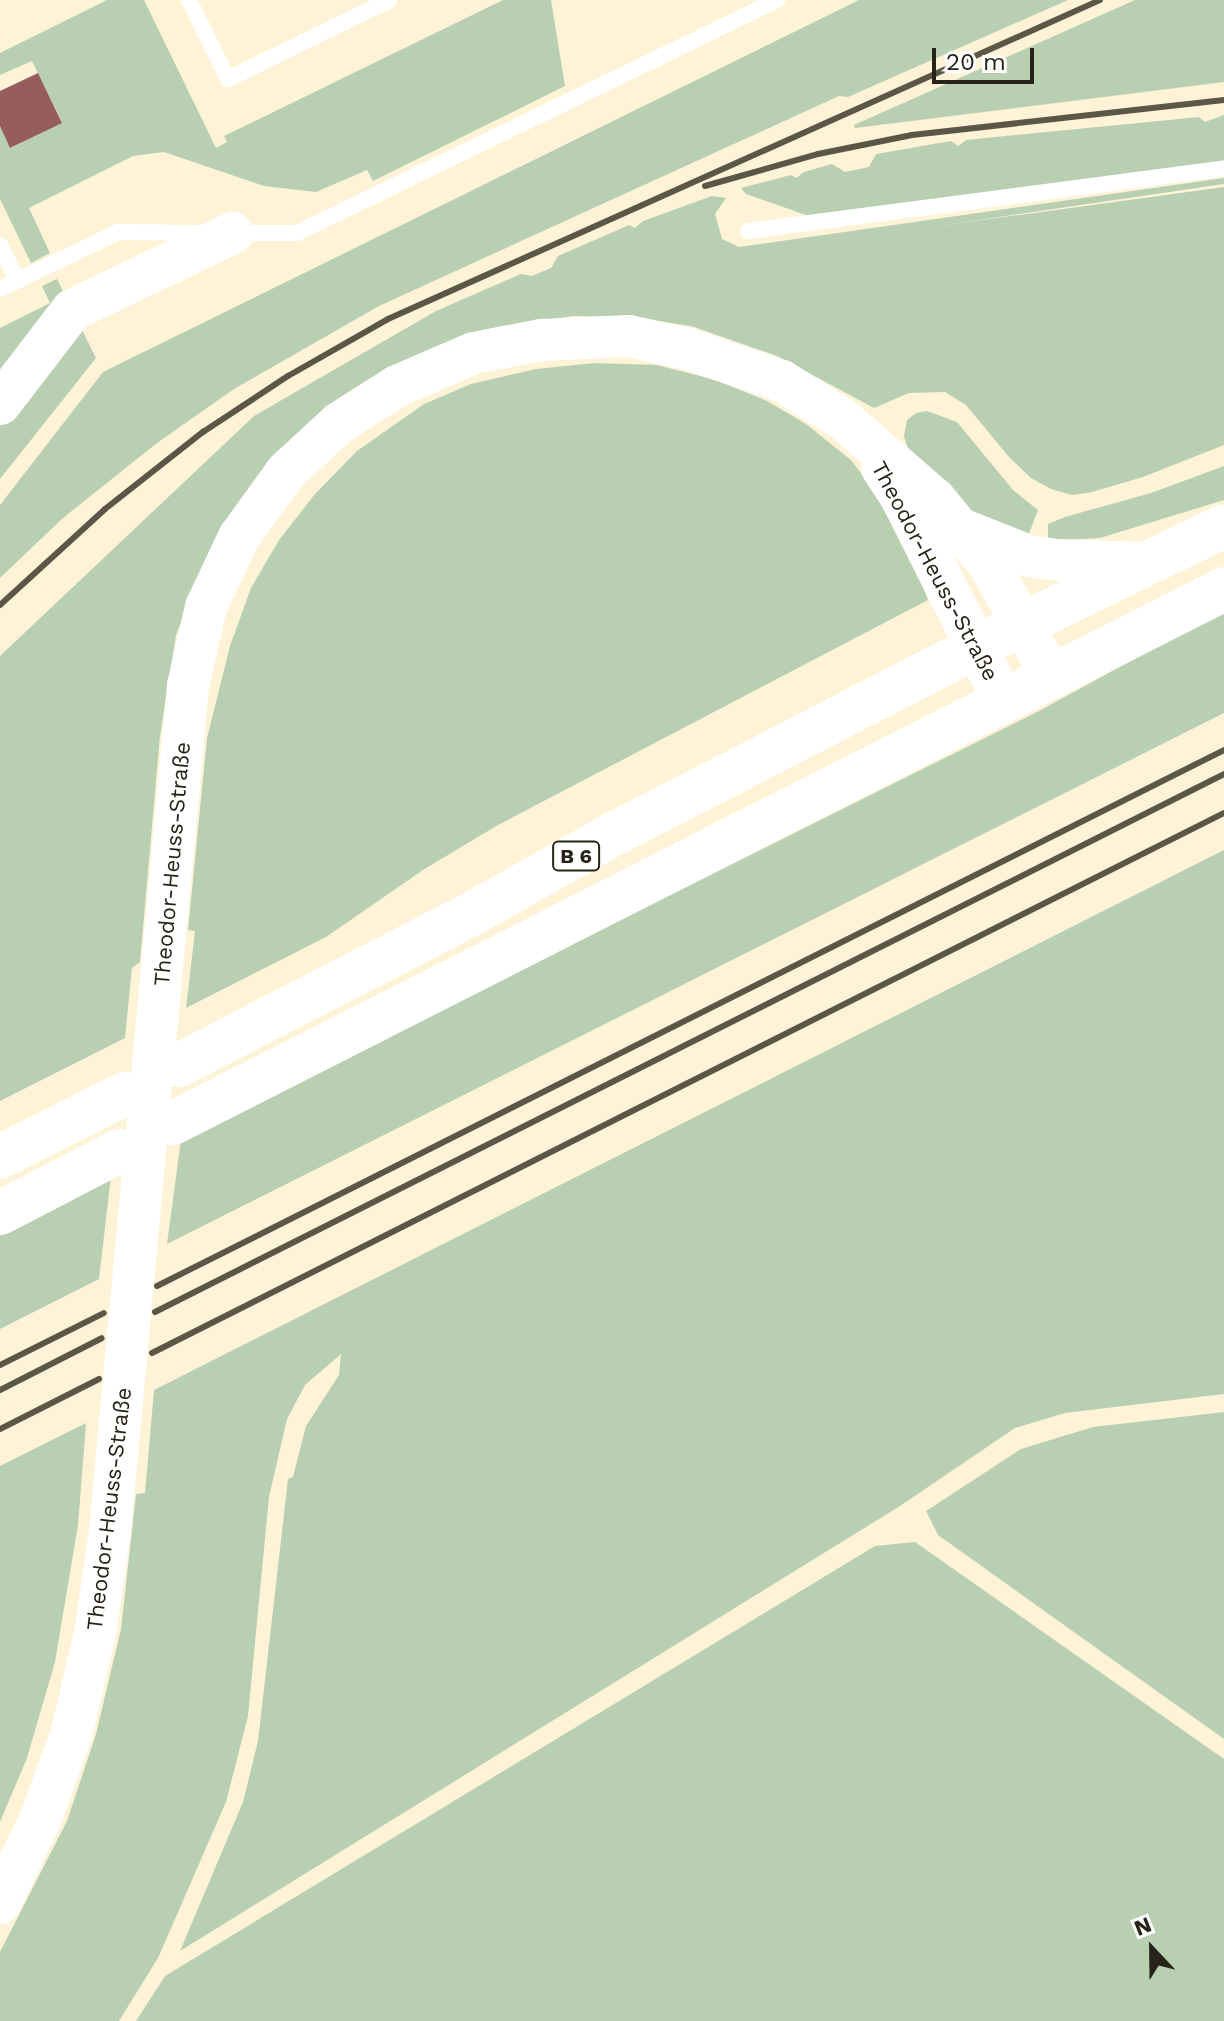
<!DOCTYPE html>
<html>
<head>
<meta charset="utf-8">
<style>
  body { margin:0 }
  #map { position:relative; width:1224px; height:2021px; overflow:hidden; background:#fef3d7; font-family:"Work Sans",sans-serif }
  div>[style] { position:absolute }
  .green>* { inset:0; background:#b8cfb2 }
  .building>* { inset:0; background:#955e5d }
  .service>* { height:16px; margin:-8px; padding:0 8px; transform-origin:8px; border-radius:8px; background:#fff }
  .tertiary>* { height:42px; margin:-21px; padding:0 21px; transform-origin:21px; border-radius:21px; background:#fff }
  .primary>* { height:44px; margin:-22px; padding:0 22px; transform-origin:22px; border-radius:22px; background:#fff }
  .rail>* { height:6px; margin:-3px; padding:0 3px; transform-origin:3px; border-radius:3px; background:#5c5647 }
  span { translate:-50% -50%; white-space:nowrap; text-align:center; line-height:1.15; -webkit-text-stroke:6px #fff; paint-order:stroke }
  .shield-label span { padding:2px 6px; background:#fff; border:2px solid; border-radius:6px; -webkit-text-stroke-width:0 }
  .shield-label { font-size:20px; color:#272318; font-weight:700 }
  .street-label { font-size:22px; color:#272318 }
  .north { position:absolute; left:1112px; top:1909px; width:80px; height:80px; -webkit-text-stroke:6px #fff; paint-order:stroke; rotate:338deg; font-size:22px; font-weight:700; line-height:32px; text-align:center; color:#272318 }
  .north::after { content:''; display:block; margin:auto; width:28px; height:36px; background:#272318; clip-path:polygon(50% 0,100% 100%,50% 72%,0 100%) }
  .scale { position:absolute; left:932px; top:48px; width:102px; height:36px; box-sizing:border-box; border:4px solid #272318; border-top:0; padding-left:10px; font-size:24px; line-height:28px; white-space:nowrap; color:#272318; -webkit-text-stroke:6px #fff; paint-order:stroke }
</style>
</head>
<body>
<div id="map">
  <div class="green">
    <div style="clip-path:polygon(107px 0,144px 0,216px 148px,227px 142px,224px 136px,503px 0,551px 0,565px 86px,373px 181px,367px 170px,316px 192px,264px 186px,164px 152px,133px 156px,29px 208px,50px 253px,31px 263px,0 199px,0 126px,11px 148px,62px 122px,32px 61px,0 75px,0 53px)"></div>
    <div style="clip-path:polygon(859px 0,1068px 0,848px 97px,839px 96px,379px 306px,234px 389px,157px 443px,63px 518px,0 578px,0 505px,103px 372px)"></div>
    <div style="clip-path:polygon(1135px 0,1224px 0,1224px 82px,855px 128px,854px 125px)"></div>
    <div style="clip-path:polygon(1224px 115px,1224px 164px,820px 220px,746px 194px,741px 188px,791px 175px,796px 178px,804px 172px,832px 164px,845px 172px,869px 167px,876px 154px,951px 141px,958px 146px,966px 140px,1199px 117px,1205px 122px)"></div>
    <div style="clip-path:polygon(1224px 178px,1224px 184px,931px 227px,1224px 187px,1224px 445px,1143px 477px,1092px 492px,1072px 495px,1051px 489px,1031px 478px,1009px 457px,966px 405px,945px 392px,909px 393px,874px 408px,777px 356px,691px 326px,630px 317px,573px 316px,505px 327px,451px 343px,206px 560px,176px 635px,160px 736px,140px 962px,132px 968px,125px 1038px,0 1101px,0 656px,254px 416px,436px 311px,521px 274px,532px 276px,551px 268px,558px 256px,629px 225px,635px 228px,643px 221px,712px 196px,726px 198px,715px 214px,722px 239px,739px 247px)"></div>
    <div style="clip-path:polygon(57px 279px,96px 358px,0 479px,0 328px,50px 303px,42px 286px)"></div>
    <div style="clip-path:polygon(594px 363px,657px 365px,716px 380px,767px 401px,806px 424px,851px 460px,884px 504px,911px 555px,928px 600px,498px 825px,423px 870px,326px 937px,186px 1008px,195px 931px,188px 930px,207px 738px,230px 646px,251px 588px,279px 540px,315px 494px,357px 451px,424px 404px,471px 384px,536px 369px)"></div>
    <div style="clip-path:polygon(927px 411px,957px 422px,1013px 490px,1038px 510px,1028px 536px,975px 515px,909px 452px,904px 436px,907px 420px,916px 413px)"></div>
    <div style="clip-path:polygon(1224px 466px,1224px 500px,1100px 538px,1048px 541px,1048px 524px,1065px 517px,1151px 493px)"></div>
    <div style="clip-path:polygon(1224px 610px,1224px 713px,167px 1244px,181px 1139px,1039px 711px)"></div>
    <div style="clip-path:polygon(1224px 850px,1224px 1394px,1065px 1413px,1015px 1428px,900px 1506px,180px 1951px,243px 1802px,258px 1741px,288px 1479px,293px 1477px,306px 1426px,339px 1375px,341px 1354px,305px 1385px,287px 1419px,269px 1497px,248px 1716px,226px 1802px,158px 1958px,119px 2021px,0 2021px,0 1952px,67px 1821px,96px 1734px,121px 1629px,136px 1494px,145px 1493px,154px 1390px)"></div>
    <div style="clip-path:polygon(111px 1176px,99px 1279px,0 1329px,0 1234px)"></div>
    <div style="clip-path:polygon(1224px 1412px,1224px 1739px,938px 1535px,926px 1511px,1021px 1449px,1093px 1427px)"></div>
    <div style="clip-path:polygon(86px 1423px,78px 1525px,55px 1662px,27px 1758px,0 1822px,0 1466px)"></div>
    <div style="clip-path:polygon(915px 1542px,1224px 1759px,1224px 2021px,136px 2021px,165px 1976px,875px 1546px)"></div>
  </div>
  <div class="building">
    <div style="clip-path:polygon(38px 73px,62px 123px,10px 148px,0 126px,0 91px)"></div>
  </div>
  <div class="service">
    <div style="left:189px;top:0;width:88px;rotate:63.7deg"></div>
    <div style="left:228px;top:79px;width:179px;rotate:-26.1deg"></div>
    <div style="left:748px;top:231px;width:480px;rotate:-7.5deg"></div>
    <div style="left:232px;top:233px;width:65px"></div>
    <div style="left:297px;top:233px;width:534px;rotate:-25.89deg"></div>
    <div style="left:0;top:245px;width:39px;rotate:64deg"></div>
    <div style="left:0;top:289px;width:131px;rotate:-25.8deg"></div>
    <div style="left:118px;top:232px;width:87px;rotate:0.7deg"></div>
  </div>
  <div class="tertiary">
    <div style="left:0;top:404px;width:118px;rotate:-52.5deg"></div>
    <div style="left:72px;top:310px;width:178px;rotate:-25.6deg"></div>
    <div style="left:882px;top:468px;width:37px;rotate:57deg"></div>
    <div style="left:902px;top:499px;width:227px;rotate:63.3deg"></div>
    <div style="left:961px;top:529px;width:73px;rotate:21.7deg"></div>
    <div style="left:1029px;top:556px;width:30px;rotate:8deg"></div>
    <div style="left:1059px;top:560px;width:87px;rotate:2deg"></div>
    <div style="left:0;top:1903px;width:92px;rotate:-64.3deg"></div>
    <div style="left:40px;top:1820px;width:94px;rotate:-70deg"></div>
    <div style="left:72px;top:1732px;width:102px;rotate:-76.9deg"></div>
    <div style="left:95px;top:1633px;width:103px;rotate:-81.6deg"></div>
    <div style="left:110px;top:1531px;width:849px;rotate:-84.73deg"></div>
    <div style="left:188px;top:686px;width:81px;rotate:-77.2deg"></div>
    <div style="left:206px;top:607px;width:77px;rotate:-64.8deg"></div>
    <div style="left:239px;top:537px;width:80px;rotate:-54.1deg"></div>
    <div style="left:286px;top:472px;width:72px;rotate:-42.8deg"></div>
    <div style="left:339px;top:423px;width:69px;rotate:-32.5deg"></div>
    <div style="left:397px;top:386px;width:84px;rotate:-23.2deg"></div>
    <div style="left:474px;top:353px;width:68px;rotate:-11deg"></div>
    <div style="left:541px;top:340px;width:88px;rotate:-2.6deg"></div>
    <div style="left:629px;top:336px;width:60px;rotate:12.4deg"></div>
    <div style="left:688px;top:349px;width:99px;rotate:18.8deg"></div>
    <div style="left:782px;top:381px;width:73px;rotate:32.2deg"></div>
    <div style="left:844px;top:420px;width:121px;rotate:41deg"></div>
    <div style="left:935px;top:499px;width:87px;rotate:50.6deg"></div>
    <div style="left:990px;top:566px;width:127px;rotate:60.8deg"></div>
  </div>
  <div class="primary">
    <div style="left:179px;top:1065px;width:335px;rotate:-27.3deg"></div>
    <div style="left:477px;top:911px;width:155px;rotate:-29.4deg"></div>
    <div style="left:612px;top:835px;width:407px;rotate:-27.3deg"></div>
    <div style="left:974px;top:648px;width:278px;rotate:-26deg"></div>
    <div style="left:173px;top:1123px;width:1179px;rotate:-26.93deg"></div>
    <div style="left:0;top:1157px;width:139px;rotate:-26.9deg"></div>
    <div style="left:0;top:1213px;width:134px;rotate:-27.5deg"></div>
  </div>
  <div class="rail">
    <div style="left:705px;top:186px;width:117px;rotate:-15.8deg"></div>
    <div style="left:818px;top:154px;width:96px;rotate:-11.4deg"></div>
    <div style="left:912px;top:135px;width:314px;rotate:-6.4deg"></div>
    <div style="left:0;top:605px;width:142px;rotate:-42.4deg"></div>
    <div style="left:105px;top:509px;width:125px;rotate:-38.2deg"></div>
    <div style="left:203px;top:432px;width:102px;rotate:-33.4deg"></div>
    <div style="left:288px;top:376px;width:115px;rotate:-29.7deg"></div>
    <div style="left:388px;top:319px;width:780px;rotate:-24.13deg"></div>
    <div style="left:157px;top:1286px;width:1194px;rotate:-26.67deg"></div>
    <div style="left:155px;top:1312px;width:1197px;rotate:-26.71deg"></div>
    <div style="left:152px;top:1353px;width:1200px;rotate:-26.74deg"></div>
    <div style="left:0;top:1365px;width:116px;rotate:-26.6deg"></div>
    <div style="left:0;top:1390px;width:114px;rotate:-27deg"></div>
    <div style="left:0;top:1429px;width:111px;rotate:-26.8deg"></div>
  </div>
  <div class="shield-label">
    <span style="left:576px;top:856px">B 6</span>
  </div>
  <div class="street-label">
    <span style="left:935px;top:571px;rotate:62deg">Theodor-Heuss-Straße</span>
    <span style="left:172px;top:864px;rotate:-85deg">Theodor-Heuss-Straße</span>
    <span style="left:109px;top:1509px;rotate:-83deg">Theodor-Heuss-Straße</span>
  </div>
  <div class="north">N</div>
  <div class="scale">20 m</div>
</div>
</body>
</html>
